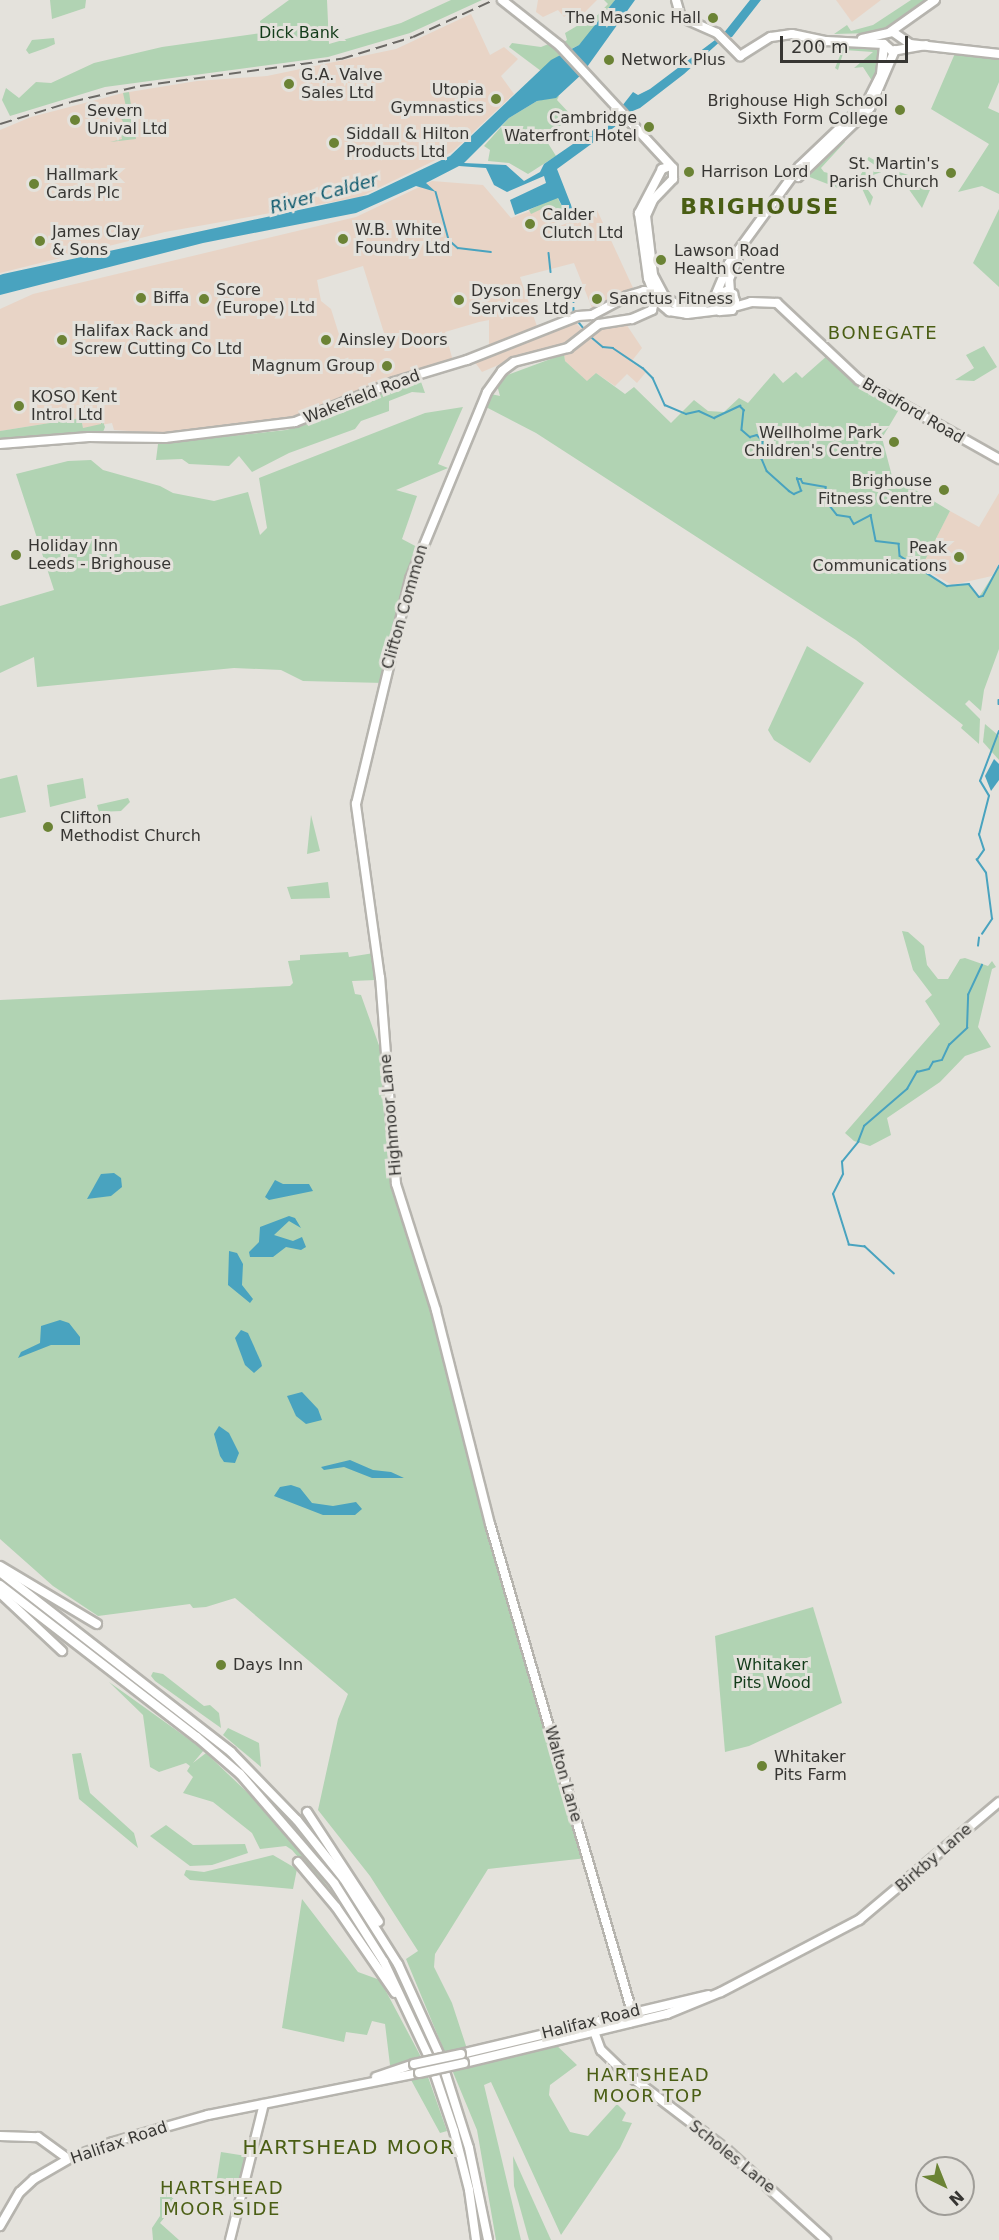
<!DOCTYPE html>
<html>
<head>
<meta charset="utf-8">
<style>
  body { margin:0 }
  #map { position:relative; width:999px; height:2240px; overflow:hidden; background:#e4e2dc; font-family:"DejaVu Sans",sans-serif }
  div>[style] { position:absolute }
  .industrial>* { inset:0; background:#e8d4c6 }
  .green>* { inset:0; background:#b1d3b3; transform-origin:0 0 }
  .water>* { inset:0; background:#49a3bf }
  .stream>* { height:1.5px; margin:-0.75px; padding:0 0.75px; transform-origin:0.75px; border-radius:0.75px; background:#49a3bf }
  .roads { filter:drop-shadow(2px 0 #b6b4ae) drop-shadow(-2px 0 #b6b4ae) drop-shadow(0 2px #b6b4ae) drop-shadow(0 -2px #b6b4ae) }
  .major>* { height:8px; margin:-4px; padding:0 4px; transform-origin:4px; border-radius:4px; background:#fff }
  .highway>* { height:8px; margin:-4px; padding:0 4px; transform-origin:4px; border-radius:4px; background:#fff }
  .rail>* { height:1.5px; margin-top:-0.75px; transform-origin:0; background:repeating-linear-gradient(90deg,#6c6a66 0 12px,transparent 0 18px) }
  .bridges { filter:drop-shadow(2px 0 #b6b4ae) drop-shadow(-2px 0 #b6b4ae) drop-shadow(0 2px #b6b4ae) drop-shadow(0 -2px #b6b4ae) }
  .major-bridge>* { height:8px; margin:-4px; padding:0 4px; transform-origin:4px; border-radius:4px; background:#fff }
  .dots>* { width:16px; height:16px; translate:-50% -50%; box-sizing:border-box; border:3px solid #e4e2dc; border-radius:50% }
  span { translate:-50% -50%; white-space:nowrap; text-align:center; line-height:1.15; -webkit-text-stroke:6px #e4e2dc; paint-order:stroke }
  .poi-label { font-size:16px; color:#373633 }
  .right { translate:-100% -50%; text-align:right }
  .left { translate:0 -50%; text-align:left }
  .park-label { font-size:16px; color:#133c1a }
  .street-label { font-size:16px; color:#373633 }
  .water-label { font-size:18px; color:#0f5a6e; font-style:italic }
  .neighbourhood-label { font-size:18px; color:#4a5e14; letter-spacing:1.5px }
  .quarter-label { font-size:20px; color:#4a5e14; letter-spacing:1.5px }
  .district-label { font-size:22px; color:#4a5e14; font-weight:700; letter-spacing:1.5px }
  .north { position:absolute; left:915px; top:2156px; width:60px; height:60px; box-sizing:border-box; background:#e4e2dc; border:2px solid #9f9d98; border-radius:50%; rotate:137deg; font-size:16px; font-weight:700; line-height:24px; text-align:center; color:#373633 }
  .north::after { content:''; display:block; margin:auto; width:21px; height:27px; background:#6b8335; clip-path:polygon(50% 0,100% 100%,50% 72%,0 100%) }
  .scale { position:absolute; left:780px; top:36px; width:128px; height:27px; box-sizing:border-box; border:3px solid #373633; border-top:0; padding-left:8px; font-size:18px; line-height:21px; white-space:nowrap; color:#373633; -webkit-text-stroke:4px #e4e2dc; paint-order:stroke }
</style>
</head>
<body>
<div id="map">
  <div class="industrial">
    <div style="clip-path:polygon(538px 0,597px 0,576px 21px,570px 12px,564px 17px,558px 10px,543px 17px,536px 12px)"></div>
    <div style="clip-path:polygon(836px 0,881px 0,852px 22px)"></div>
    <div style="clip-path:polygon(471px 14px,490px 55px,504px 47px,518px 59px,501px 76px,514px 94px,452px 152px,360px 197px,165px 232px,0 273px,0 130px,31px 117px,123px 93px,197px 81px,267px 76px,396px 49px)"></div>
    <div style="clip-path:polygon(evenodd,432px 181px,483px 185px,511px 218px,550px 204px,560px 226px,597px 210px,634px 290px,592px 308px,574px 263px,520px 277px,540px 335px,574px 321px,585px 333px,570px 343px,515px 358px,482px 372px,474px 361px,489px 355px,489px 320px,479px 322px,445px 332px,453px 361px,398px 376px,301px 417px,158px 433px,114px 430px,112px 423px,83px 428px,81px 418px,0 431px,0 309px,33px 294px,356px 217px,432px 181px,363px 266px,385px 336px,343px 347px,331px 309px,321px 301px,317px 280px,363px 266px)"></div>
    <div style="clip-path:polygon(626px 324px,642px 348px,631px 362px,646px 372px,637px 383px,627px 374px,615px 386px,596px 373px,588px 382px,565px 361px,564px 354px,595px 331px,608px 325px)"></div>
    <div style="clip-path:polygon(999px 493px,999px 563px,992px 576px,952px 585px,921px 567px,950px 511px,979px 527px)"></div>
  </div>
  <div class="green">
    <div style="clip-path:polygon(50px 0,86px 0,85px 8px,52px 19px)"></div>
    <div style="clip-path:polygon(289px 0,327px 0,329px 44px,401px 23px,451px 0,482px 0,410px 33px,328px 57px,105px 87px,10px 116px,2px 100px,6px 88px,19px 98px,36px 82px,51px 83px,94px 63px,162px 47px,262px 33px,260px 21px)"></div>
    <div style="clip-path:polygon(604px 0,615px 0,597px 27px,579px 45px,569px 50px,563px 43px,567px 40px,565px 33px,587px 20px,591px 22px,608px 4px)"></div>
    <div style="clip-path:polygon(911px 0,929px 0,890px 28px,872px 33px,834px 34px,847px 25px,851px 31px,873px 25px)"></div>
    <div style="clip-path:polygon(54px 38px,55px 44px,46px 48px,29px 54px,26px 50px,32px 40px)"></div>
    <div style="clip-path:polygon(512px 43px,541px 47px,551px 43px,561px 54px,541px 71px,509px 47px)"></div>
    <div style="clip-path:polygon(880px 45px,884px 54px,874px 84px,863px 67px,854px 68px,873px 52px,844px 50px,838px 70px,835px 68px,843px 48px)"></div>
    <div style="clip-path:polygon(956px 51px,999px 58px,999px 82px,988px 108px,999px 113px,999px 194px,982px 186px,958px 192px,989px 144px,931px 109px)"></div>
    <div style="clip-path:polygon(129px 92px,136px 139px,110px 142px,122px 139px,120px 130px,126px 128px,121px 118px,128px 116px,123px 93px)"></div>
    <div style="clip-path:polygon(559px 96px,557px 100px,571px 115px,546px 140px,556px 156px,528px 174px,509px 163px,488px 161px,490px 150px,484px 146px,509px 118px,537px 101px)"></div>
    <div style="clip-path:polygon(841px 139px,845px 142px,821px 168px,824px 172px,857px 180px,863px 171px,872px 175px,876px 166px,866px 159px,869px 157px,890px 169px,873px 175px,864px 175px,861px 180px,873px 197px,870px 206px,860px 184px,838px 188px,807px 176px)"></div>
    <div style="clip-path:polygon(896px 171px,933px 183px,922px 208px)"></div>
    <div style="clip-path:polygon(557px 197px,567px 216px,558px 222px,550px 205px,531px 214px,529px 210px)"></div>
    <div style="clip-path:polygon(999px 209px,999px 287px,973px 263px)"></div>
    <div style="clip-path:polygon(984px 346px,997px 367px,974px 381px,955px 380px,974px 368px,966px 355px)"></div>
    <div style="clip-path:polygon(564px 354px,565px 361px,587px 381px,596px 373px,625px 394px,634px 387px,671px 423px,694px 400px,708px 411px,724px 412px,739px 398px,748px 403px,774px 373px,783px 383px,796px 372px,802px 378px,828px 355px,901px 406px,882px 438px,892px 476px,950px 511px,920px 570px,947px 586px,969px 584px,979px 597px,999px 566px,999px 649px,984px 690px,981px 711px,969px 700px,965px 704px,980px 719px,979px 744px,961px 728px,963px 725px,856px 640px,536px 433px,484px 406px,491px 394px,500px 396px,497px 385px,507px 375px)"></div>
    <div style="clip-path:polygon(420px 379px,425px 393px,412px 392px,389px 401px,389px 411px,361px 421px,355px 429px,289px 453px,252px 472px,239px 456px,229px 466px,189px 464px,182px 459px,156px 460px,158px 444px,286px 430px,316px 422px,385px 389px)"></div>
    <div style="clip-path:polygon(463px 407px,438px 464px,448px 468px,396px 490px,417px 496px,402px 539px,421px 549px,384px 683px,303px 681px,281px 670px,234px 668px,37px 687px,34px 657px,0 673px,0 606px,54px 590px,16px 474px,68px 461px,91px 460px,103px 470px,160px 486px,173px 493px,214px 501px,248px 492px,260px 535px,267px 528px,259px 478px,425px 413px)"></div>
    <div style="clip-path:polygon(101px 417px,105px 427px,103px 432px,0 440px,0 431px,81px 418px,83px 428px,101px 424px)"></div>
    <div style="clip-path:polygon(807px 646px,864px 683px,810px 763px,774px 740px,768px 730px)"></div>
    <div style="clip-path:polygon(985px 724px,999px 736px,999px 760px,983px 742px)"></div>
    <div style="clip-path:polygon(17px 775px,26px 812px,0 818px,0 779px)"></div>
    <div style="clip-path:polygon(83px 778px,86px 798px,50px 807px,47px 785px)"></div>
    <div style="clip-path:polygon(128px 798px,130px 802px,121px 811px,99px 812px,97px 805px)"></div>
    <div style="clip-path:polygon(311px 815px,320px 851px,307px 854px)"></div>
    <div style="clip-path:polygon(328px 882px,330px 898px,291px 899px,287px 887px)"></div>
    <div style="clip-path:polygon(902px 931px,908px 932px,924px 946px,927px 965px,938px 979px,948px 979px,960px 959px,965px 958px,988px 966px,992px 961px,996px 967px,992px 969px,978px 1027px,991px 1047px,965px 1056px,940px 1082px,887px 1118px,891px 1135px,870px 1146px,854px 1141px,845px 1133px,940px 1024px,925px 1001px,932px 995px,913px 970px)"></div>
    <div style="clip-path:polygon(348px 952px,349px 957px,374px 953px,376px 980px,352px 981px,355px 994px,361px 995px,386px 1065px,396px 1184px,422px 1261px,482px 1488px,587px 1858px,488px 1869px,435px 1954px,434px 1967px,452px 2003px,469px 2055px,587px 2029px,469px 2058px,552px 2041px,577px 2065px,550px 2085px,549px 2095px,570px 2132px,588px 2136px,617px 2104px,626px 2113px,622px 2121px,632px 2123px,620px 2148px,561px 2235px,491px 2082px,484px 2085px,521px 2240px,496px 2240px,477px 2130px,406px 1959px,418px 1951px,370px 1876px,318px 1810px,338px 1719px,348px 1694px,235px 1598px,206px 1607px,193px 1608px,190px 1604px,98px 1616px,53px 1586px,0 1539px,0 1000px,290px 986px,293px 983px,288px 961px,300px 960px,300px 955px)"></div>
    <div style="clip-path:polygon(813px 1607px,842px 1703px,749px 1746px,725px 1752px,715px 1636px)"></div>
    <div style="clip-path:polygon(153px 1672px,163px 1674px,204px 1706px,210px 1705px,219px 1713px,221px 1728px,155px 1681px,151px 1676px)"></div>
    <div style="clip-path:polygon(109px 1682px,204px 1750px,193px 1763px,206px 1753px,250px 1795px,311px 1864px,354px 1922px,292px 1850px,286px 1846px,260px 1849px,252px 1833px,213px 1802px,183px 1793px,193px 1777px,187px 1771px,190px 1766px,186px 1763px,159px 1772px,150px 1767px,143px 1715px)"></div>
    <div style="clip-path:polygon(228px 1728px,259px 1743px,261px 1767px,223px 1735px)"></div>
    <div style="clip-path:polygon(81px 1753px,90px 1793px,134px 1833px,138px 1848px,79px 1799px,72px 1754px)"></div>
    <div style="clip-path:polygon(166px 1825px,193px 1845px,245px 1844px,248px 1853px,212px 1865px,190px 1866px,150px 1836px)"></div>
    <div style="clip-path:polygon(273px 1855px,297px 1869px,293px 1889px,190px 1880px,184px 1875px,186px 1870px,204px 1872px)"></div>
    <div style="clip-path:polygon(302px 1899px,358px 1972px,380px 1980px,421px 2057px,447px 2131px,440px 2133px,410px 2078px,390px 2065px,385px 2024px,372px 2021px,367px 2035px,346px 2032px,344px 2042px,282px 2028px)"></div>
    <div style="left:221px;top:2152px;width:24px;height:42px;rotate:9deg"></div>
    <div style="clip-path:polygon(513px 2156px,551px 2240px,529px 2240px,514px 2186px)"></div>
    <div style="clip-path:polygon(166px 2192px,177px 2202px,160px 2223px,179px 2240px,153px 2240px,152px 2228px,160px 2216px,160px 2196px)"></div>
  </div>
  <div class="water">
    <div style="clip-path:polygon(615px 0,635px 0,582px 74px,556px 98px,537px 101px,509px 118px,464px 163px,506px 165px,524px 181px,540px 172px,544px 164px,615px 115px,633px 92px,638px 95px,650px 89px,723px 34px,750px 0,761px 0,732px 37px,724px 38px,684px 74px,640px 108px,623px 115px,616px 126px,557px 169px,573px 210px,571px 215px,567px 216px,558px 198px,515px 215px,510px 200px,546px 183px,544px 176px,507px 192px,494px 185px,486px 168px,459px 166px,426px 183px,436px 192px,416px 186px,356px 213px,203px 243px,0 295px,0 275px,3px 274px,368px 195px,450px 156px,551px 60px,579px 45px)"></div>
    <div style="clip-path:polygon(994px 759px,999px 764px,999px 780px,991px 791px,985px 776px)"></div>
    <div style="clip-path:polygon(114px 1173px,121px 1178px,122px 1187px,111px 1196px,87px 1199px,101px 1174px)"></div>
    <div style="clip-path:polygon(275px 1180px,283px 1184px,309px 1184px,313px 1191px,269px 1200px,265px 1197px)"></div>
    <div style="clip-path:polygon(289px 1216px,295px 1218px,301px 1228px,289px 1221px,274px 1235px,293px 1241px,302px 1237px,306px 1247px,301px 1250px,286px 1247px,273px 1257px,250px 1257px,249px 1252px,259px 1242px,260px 1227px)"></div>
    <div style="clip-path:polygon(229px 1251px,237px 1253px,243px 1264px,242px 1285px,253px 1299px,250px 1303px,228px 1285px)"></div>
    <div style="clip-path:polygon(60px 1320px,69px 1323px,80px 1337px,80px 1345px,51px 1345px,18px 1358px,21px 1352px,40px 1343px,41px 1326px)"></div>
    <div style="clip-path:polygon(241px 1330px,248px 1333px,261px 1362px,262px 1366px,254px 1373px,245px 1365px,235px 1338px)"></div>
    <div style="clip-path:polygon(302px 1392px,318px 1409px,322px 1420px,306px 1424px,296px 1416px,287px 1396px)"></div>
    <div style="clip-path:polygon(219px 1426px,229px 1433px,239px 1453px,235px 1463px,224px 1462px,220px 1456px,214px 1434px)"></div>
    <div style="clip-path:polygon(350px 1460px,373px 1470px,391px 1472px,404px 1478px,372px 1478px,344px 1467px,324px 1470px,321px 1467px)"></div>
    <div style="clip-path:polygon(291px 1485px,300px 1488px,312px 1503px,333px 1506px,356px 1502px,362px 1509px,355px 1515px,323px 1515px,274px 1496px,280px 1487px)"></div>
  </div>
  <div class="stream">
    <div style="left:436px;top:192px;width:50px;rotate:74.8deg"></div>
    <div style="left:449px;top:240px;width:12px;rotate:42deg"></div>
    <div style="left:458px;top:248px;width:33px;rotate:7deg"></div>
    <div style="left:549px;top:253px;width:19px;rotate:84deg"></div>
    <div style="left:574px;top:296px;width:6px;rotate:90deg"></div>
    <div style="left:574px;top:308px;width:3px;rotate:90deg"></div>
    <div style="left:577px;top:320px;width:13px;rotate:51deg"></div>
    <div style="left:590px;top:336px;width:17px;rotate:40deg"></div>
    <div style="left:603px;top:347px;width:10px;rotate:6deg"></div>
    <div style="left:613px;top:348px;width:36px;rotate:34deg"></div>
    <div style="left:643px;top:368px;width:14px;rotate:45deg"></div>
    <div style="left:653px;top:378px;width:30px;rotate:66deg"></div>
    <div style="left:665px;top:405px;width:23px;rotate:23deg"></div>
    <div style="left:686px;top:414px;width:13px;rotate:-13deg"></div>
    <div style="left:699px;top:411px;width:17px;rotate:25deg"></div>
    <div style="left:714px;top:418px;width:29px;rotate:-25deg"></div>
    <div style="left:740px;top:406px;width:6px;rotate:45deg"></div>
    <div style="left:744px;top:410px;width:20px;rotate:96deg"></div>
    <div style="left:742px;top:430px;width:11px;rotate:41deg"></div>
    <div style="left:750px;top:437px;width:7px;rotate:-16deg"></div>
    <div style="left:757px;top:435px;width:8px;rotate:45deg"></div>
    <div style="left:763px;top:441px;width:18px;rotate:93deg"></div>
    <div style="left:762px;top:459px;width:13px;rotate:67deg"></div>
    <div style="left:767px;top:471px;width:30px;rotate:42deg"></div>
    <div style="left:789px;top:491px;width:6px;rotate:31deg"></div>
    <div style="left:794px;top:494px;width:8px;rotate:-23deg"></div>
    <div style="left:801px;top:491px;width:13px;rotate:-108deg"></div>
    <div style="left:797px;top:479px;width:4px"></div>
    <div style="left:801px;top:479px;width:4px;rotate:63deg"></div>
    <div style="left:803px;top:483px;width:23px;rotate:10deg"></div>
    <div style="left:826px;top:487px;width:15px;rotate:86deg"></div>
    <div style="left:827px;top:502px;width:16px;rotate:52deg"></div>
    <div style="left:837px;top:515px;width:13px;rotate:9deg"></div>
    <div style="left:850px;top:517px;width:8px;rotate:60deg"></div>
    <div style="left:854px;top:524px;width:19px;rotate:-28deg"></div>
    <div style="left:871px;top:515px;width:26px;rotate:79deg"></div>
    <div style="left:876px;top:541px;width:23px;rotate:7deg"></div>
    <div style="left:899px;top:544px;width:12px;rotate:85deg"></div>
    <div style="left:900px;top:556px;width:56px;rotate:32.6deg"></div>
    <div style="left:947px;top:586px;width:22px;rotate:-5deg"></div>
    <div style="left:969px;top:584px;width:16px;rotate:52deg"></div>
    <div style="left:979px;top:597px;width:4px;rotate:-14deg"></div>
    <div style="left:983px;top:596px;width:34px;rotate:-62deg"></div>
    <div style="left:999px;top:700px;width:4px;rotate:90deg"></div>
    <div style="left:982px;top:934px;width:18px;rotate:-56deg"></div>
    <div style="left:992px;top:919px;width:46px;rotate:-97.4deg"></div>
    <div style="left:986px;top:873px;width:16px;rotate:-125deg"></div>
    <div style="left:977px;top:860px;width:12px;rotate:-55deg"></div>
    <div style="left:984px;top:850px;width:16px;rotate:-108deg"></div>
    <div style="left:979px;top:835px;width:40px;rotate:-75.6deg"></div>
    <div style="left:989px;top:796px;width:17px;rotate:-121deg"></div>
    <div style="left:980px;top:781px;width:53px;rotate:-69.2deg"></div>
    <div style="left:978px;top:946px;width:8px;rotate:-83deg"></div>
    <div style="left:894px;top:1274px;width:40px;rotate:-137deg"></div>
    <div style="left:865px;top:1247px;width:16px;rotate:-173deg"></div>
    <div style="left:849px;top:1245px;width:53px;rotate:-107.4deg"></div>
    <div style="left:833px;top:1194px;width:22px;rotate:-63deg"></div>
    <div style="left:843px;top:1174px;width:12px;rotate:-95deg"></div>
    <div style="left:842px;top:1162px;width:26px;rotate:-51deg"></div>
    <div style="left:858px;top:1142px;width:17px;rotate:-69deg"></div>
    <div style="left:864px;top:1126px;width:57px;rotate:-40.7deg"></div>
    <div style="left:907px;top:1089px;width:20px;rotate:-60deg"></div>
    <div style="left:917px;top:1072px;width:12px;rotate:-14deg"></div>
    <div style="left:929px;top:1069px;width:8px;rotate:-60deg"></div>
    <div style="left:933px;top:1062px;width:9px;rotate:-13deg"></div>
    <div style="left:942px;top:1060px;width:17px;rotate:-65deg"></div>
    <div style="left:949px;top:1045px;width:25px;rotate:-43deg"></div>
    <div style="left:967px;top:1028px;width:33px;rotate:-88deg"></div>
    <div style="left:968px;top:995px;width:33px;rotate:-65deg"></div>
  </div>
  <div class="roads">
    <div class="major">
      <div style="left:502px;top:0;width:74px;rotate:38.4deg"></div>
      <div style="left:560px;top:46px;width:166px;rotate:47.2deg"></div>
      <div style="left:673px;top:168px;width:11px;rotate:90deg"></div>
      <div style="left:673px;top:179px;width:29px;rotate:134deg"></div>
      <div style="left:653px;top:200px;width:17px;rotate:114deg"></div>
      <div style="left:646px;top:216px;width:59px;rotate:83.2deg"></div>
      <div style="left:653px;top:275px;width:24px;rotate:62deg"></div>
      <div style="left:664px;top:296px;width:19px;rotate:35deg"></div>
      <div style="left:680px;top:307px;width:19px"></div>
      <div style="left:699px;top:307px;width:17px;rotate:-28deg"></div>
      <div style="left:676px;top:0;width:18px;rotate:74deg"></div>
      <div style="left:681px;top:17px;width:39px;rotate:24deg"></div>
      <div style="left:717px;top:33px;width:33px;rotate:45deg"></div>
      <div style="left:740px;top:56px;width:36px;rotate:-32deg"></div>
      <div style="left:771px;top:37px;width:21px;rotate:-8deg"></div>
      <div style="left:792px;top:34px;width:35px;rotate:12deg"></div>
      <div style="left:826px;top:41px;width:58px;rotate:3deg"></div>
      <div style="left:884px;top:44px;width:11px;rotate:41deg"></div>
      <div style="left:892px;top:51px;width:34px;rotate:-10deg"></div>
      <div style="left:890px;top:32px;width:55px;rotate:-35.4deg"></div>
      <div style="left:862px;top:39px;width:32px;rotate:-13deg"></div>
      <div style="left:893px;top:32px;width:21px;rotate:35deg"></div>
      <div style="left:910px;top:44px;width:90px;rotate:6.4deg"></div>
      <div style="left:670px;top:166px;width:9px;rotate:159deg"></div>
      <div style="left:662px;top:169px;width:50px;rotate:117.6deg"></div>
      <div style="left:639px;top:213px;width:66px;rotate:82.1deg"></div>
      <div style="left:648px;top:278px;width:25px;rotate:69deg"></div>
      <div style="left:657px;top:301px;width:16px;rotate:40deg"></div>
      <div style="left:669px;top:311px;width:18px;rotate:9deg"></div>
      <div style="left:687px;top:314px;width:31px;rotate:-7deg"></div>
      <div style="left:798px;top:177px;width:100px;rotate:-43.8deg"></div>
      <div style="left:870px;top:108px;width:63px;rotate:-66.7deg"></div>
      <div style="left:730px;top:292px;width:13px;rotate:-94deg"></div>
      <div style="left:729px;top:279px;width:22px;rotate:-66deg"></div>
      <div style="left:717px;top:293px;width:10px;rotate:-11deg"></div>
      <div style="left:727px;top:291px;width:7px;rotate:27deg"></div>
      <div style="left:733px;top:294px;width:7px;rotate:74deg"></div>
      <div style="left:735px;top:301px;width:9px;rotate:108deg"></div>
      <div style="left:732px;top:310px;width:12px;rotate:175deg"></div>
      <div style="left:720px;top:311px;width:12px;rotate:-125deg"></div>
      <div style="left:713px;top:301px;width:41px;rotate:-67.2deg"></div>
      <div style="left:729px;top:263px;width:119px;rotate:-53.9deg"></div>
      <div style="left:799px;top:167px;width:94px;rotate:-43.7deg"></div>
      <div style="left:867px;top:102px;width:31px;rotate:-63deg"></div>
      <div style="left:881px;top:74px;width:28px;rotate:-84deg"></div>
      <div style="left:734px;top:307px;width:18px;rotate:-16deg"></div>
      <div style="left:751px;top:302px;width:26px;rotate:2deg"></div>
      <div style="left:777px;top:303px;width:112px;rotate:43.2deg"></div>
      <div style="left:859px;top:380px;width:161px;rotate:29.4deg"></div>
      <div style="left:592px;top:315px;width:40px;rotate:-28deg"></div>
      <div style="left:627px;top:296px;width:18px;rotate:-16deg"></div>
      <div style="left:644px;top:291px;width:12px;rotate:14deg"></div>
      <div style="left:0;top:444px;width:89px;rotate:-4.5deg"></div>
      <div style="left:89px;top:437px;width:76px;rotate:0.8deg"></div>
      <div style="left:165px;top:438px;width:131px;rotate:-7deg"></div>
      <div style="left:295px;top:422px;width:107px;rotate:-22deg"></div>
      <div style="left:394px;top:382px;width:76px;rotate:-16.8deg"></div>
      <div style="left:467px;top:360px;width:119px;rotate:-21.6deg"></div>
      <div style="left:578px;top:316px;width:14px;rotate:-4deg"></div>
      <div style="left:591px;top:2023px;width:29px;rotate:70deg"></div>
      <div style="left:601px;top:2050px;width:29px;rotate:44deg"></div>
      <div style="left:622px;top:2070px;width:132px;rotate:37.3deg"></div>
      <div style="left:727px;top:2150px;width:134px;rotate:42.3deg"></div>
      <div style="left:629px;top:2023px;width:11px;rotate:-75deg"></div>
      <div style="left:632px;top:2012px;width:508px;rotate:-106.22deg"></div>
      <div style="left:490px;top:1524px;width:221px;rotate:-104.2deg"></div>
      <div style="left:436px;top:1310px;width:132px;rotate:-107.6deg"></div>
      <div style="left:396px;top:1184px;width:207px;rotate:-94.4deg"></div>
      <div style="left:380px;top:978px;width:176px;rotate:-97.9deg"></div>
      <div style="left:356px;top:804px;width:231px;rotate:-76.5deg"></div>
      <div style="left:410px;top:579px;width:202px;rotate:-67.6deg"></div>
      <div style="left:487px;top:392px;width:26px;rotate:-54deg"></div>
      <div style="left:502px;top:371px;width:15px;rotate:-37deg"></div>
      <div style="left:514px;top:362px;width:56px;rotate:-14.5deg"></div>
      <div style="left:568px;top:348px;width:39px;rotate:-38deg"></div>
      <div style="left:599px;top:324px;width:33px;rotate:-9deg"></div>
      <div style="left:632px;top:319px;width:22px;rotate:-24deg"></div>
      <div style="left:652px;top:310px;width:24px;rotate:-75deg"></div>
      <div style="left:461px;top:2054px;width:254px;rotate:-13.4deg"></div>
      <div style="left:464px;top:2063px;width:209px;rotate:-13.6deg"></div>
      <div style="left:667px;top:2014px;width:58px;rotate:-22.2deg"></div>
      <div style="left:721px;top:1992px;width:156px;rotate:-27.6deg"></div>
      <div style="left:859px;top:1920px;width:183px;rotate:-40.1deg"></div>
      <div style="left:376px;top:2077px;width:40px;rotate:-18.9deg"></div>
      <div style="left:0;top:2136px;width:38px;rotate:2deg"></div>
      <div style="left:38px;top:2137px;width:37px;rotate:36deg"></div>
      <div style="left:0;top:2226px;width:39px;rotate:-60deg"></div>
      <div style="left:20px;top:2192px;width:19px;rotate:-43deg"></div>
      <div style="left:34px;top:2179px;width:39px;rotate:-30deg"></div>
      <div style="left:68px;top:2159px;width:48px;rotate:-20.7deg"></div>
      <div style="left:113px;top:2142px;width:99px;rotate:-15.9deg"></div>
      <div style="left:208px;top:2115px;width:215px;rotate:-11.3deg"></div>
      <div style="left:230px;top:2240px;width:140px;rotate:-76deg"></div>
    </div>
    <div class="highway">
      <div style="left:0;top:1566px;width:113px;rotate:30.9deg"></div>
      <div style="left:0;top:1572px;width:293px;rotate:37.9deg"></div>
      <div style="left:231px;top:1752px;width:95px;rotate:45.9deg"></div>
      <div style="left:297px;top:1820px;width:75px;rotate:51.5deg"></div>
      <div style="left:344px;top:1879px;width:101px;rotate:57.6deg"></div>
      <div style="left:398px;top:1964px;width:101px;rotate:65.5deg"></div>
      <div style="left:440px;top:2056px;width:96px;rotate:72.5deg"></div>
      <div style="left:469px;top:2148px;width:94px;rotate:78.3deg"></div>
      <div style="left:0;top:1585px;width:249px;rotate:37.7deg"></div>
      <div style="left:197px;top:1737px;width:57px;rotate:40.7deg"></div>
      <div style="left:240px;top:1774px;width:144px;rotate:49.2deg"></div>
      <div style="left:334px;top:1883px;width:93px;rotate:57.7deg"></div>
      <div style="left:384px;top:1962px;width:105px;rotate:64.7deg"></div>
      <div style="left:429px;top:2057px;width:78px;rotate:71.3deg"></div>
      <div style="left:454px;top:2131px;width:61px;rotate:75.7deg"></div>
      <div style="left:469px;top:2190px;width:50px;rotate:82deg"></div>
      <div style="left:0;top:1593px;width:85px;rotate:43.1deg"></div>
      <div style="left:307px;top:1812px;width:131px;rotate:56.8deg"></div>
      <div style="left:298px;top:1862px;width:59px;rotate:49.8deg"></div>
      <div style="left:336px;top:1907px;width:104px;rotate:55.5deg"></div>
    </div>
  </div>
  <div class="rail">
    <div style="left:0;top:124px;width:74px;rotate:-17.2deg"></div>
    <div style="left:71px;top:102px;width:71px;rotate:-13.1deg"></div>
    <div style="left:140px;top:86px;width:203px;rotate:-7.7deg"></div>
    <div style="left:341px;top:59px;width:75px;rotate:-17deg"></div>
    <div style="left:413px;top:37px;width:89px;rotate:-24.6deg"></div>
  </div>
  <div class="bridges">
    <div class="major-bridge">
      <div style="left:414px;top:2064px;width:48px;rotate:-12deg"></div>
      <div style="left:419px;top:2073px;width:46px;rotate:-12.5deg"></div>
    </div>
  </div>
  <div class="dots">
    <div style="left:713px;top:18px;background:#6b8335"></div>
    <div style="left:609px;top:60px;background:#6b8335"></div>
    <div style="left:289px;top:84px;background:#6b8335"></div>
    <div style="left:496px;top:99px;background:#6b8335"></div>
    <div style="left:900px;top:110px;background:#6b8335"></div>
    <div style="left:75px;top:120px;background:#6b8335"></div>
    <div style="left:649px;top:127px;background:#6b8335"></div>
    <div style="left:334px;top:143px;background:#6b8335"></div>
    <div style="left:689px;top:172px;background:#6b8335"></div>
    <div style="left:951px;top:173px;background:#6b8335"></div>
    <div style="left:34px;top:184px;background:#6b8335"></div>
    <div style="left:530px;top:224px;background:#6b8335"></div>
    <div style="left:343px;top:239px;background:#6b8335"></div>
    <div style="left:40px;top:241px;background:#6b8335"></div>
    <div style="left:661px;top:260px;background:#6b8335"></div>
    <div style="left:141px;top:298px;background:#6b8335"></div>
    <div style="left:204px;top:299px;background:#6b8335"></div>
    <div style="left:597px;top:299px;background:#6b8335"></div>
    <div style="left:459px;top:300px;background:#6b8335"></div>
    <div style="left:62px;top:340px;background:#6b8335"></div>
    <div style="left:326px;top:340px;background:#6b8335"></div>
    <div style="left:387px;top:366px;background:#6b8335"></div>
    <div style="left:19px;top:406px;background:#6b8335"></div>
    <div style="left:894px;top:442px;background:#6b8335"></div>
    <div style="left:944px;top:490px;background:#6b8335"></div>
    <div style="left:16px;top:555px;background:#6b8335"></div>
    <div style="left:959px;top:557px;background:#6b8335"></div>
    <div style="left:48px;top:827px;background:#6b8335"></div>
    <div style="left:221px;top:1665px;background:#6b8335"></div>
    <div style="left:762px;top:1766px;background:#6b8335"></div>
  </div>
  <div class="poi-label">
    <span class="right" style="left:701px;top:18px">The Masonic Hall</span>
    <span class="left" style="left:621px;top:60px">Network Plus</span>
    <span class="left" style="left:301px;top:84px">G.A. Valve<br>Sales Ltd</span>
    <span class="right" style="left:484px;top:99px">Utopia<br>Gymnastics</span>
    <span class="right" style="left:888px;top:110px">Brighouse High School<br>Sixth Form College</span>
    <span class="left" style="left:87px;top:120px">Severn<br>Unival Ltd</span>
    <span class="right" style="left:637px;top:127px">Cambridge<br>Waterfront Hotel</span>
    <span class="left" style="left:346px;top:143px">Siddall &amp; Hilton<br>Products Ltd</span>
    <span class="right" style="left:939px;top:173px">St. Martin's<br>Parish Church</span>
    <span class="left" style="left:701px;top:172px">Harrison Lord</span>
    <span class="left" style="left:46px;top:184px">Hallmark<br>Cards Plc</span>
    <span class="left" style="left:542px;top:224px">Calder<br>Clutch Ltd</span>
    <span class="left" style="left:355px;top:239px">W.B. White<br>Foundry Ltd</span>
    <span class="left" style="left:52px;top:241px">James Clay<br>&amp; Sons</span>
    <span class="left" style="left:674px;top:260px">Lawson Road<br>Health Centre</span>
    <span class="left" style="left:216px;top:299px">Score<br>(Europe) Ltd</span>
    <span class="left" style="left:471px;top:300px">Dyson Energy<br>Services Ltd</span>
    <span class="left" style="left:153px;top:298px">Biffa</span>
    <span class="left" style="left:609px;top:299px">Sanctus Fitness</span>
    <span class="left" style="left:74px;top:340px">Halifax Rack and<br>Screw Cutting Co Ltd</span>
    <span class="left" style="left:338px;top:340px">Ainsley Doors</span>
    <span class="right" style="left:375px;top:366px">Magnum Group</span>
    <span class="left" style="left:31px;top:406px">KOSO Kent<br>Introl Ltd</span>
    <span class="right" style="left:882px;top:442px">Wellholme Park<br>Children's Centre</span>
    <span class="right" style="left:932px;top:490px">Brighouse<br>Fitness Centre</span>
    <span class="left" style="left:28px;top:555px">Holiday Inn<br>Leeds - Brighouse</span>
    <span class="right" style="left:947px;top:557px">Peak<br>Communications</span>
    <span class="left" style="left:60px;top:827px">Clifton<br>Methodist Church</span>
    <span class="left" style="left:233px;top:1665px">Days Inn</span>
    <span class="left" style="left:774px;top:1766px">Whitaker<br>Pits Farm</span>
  </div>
  <div class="park-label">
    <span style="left:299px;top:33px">Dick Bank</span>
    <span style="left:772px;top:1674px">Whitaker<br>Pits Wood</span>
  </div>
  <div class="street-label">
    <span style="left:362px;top:397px;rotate:-21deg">Wakefield Road</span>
    <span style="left:913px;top:411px;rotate:30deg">Bradford Road</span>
    <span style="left:405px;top:607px;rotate:-74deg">Clifton Common</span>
    <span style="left:391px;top:1115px;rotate:-95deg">Highmoor Lane</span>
    <span style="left:563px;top:1774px;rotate:74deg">Walton Lane</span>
    <span style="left:934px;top:1858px;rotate:-41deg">Birkby Lane</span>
    <span style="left:591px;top:2022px;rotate:-14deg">Halifax Road</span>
    <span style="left:119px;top:2143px;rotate:-19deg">Halifax Road</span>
    <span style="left:732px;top:2157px;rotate:39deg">Scholes Lane</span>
  </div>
  <div class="water-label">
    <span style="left:324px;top:194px;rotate:-15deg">River Calder</span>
  </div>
  <div class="neighbourhood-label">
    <span style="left:883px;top:333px">BONEGATE</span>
    <span style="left:648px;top:2086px">HARTSHEAD<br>MOOR TOP</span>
    <span style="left:222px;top:2199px">HARTSHEAD<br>MOOR SIDE</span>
  </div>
  <div class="quarter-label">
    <span style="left:349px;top:2147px">HARTSHEAD MOOR</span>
  </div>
  <div class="district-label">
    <span style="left:760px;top:207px">BRIGHOUSE</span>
  </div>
  <div class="north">N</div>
  <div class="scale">200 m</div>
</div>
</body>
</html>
